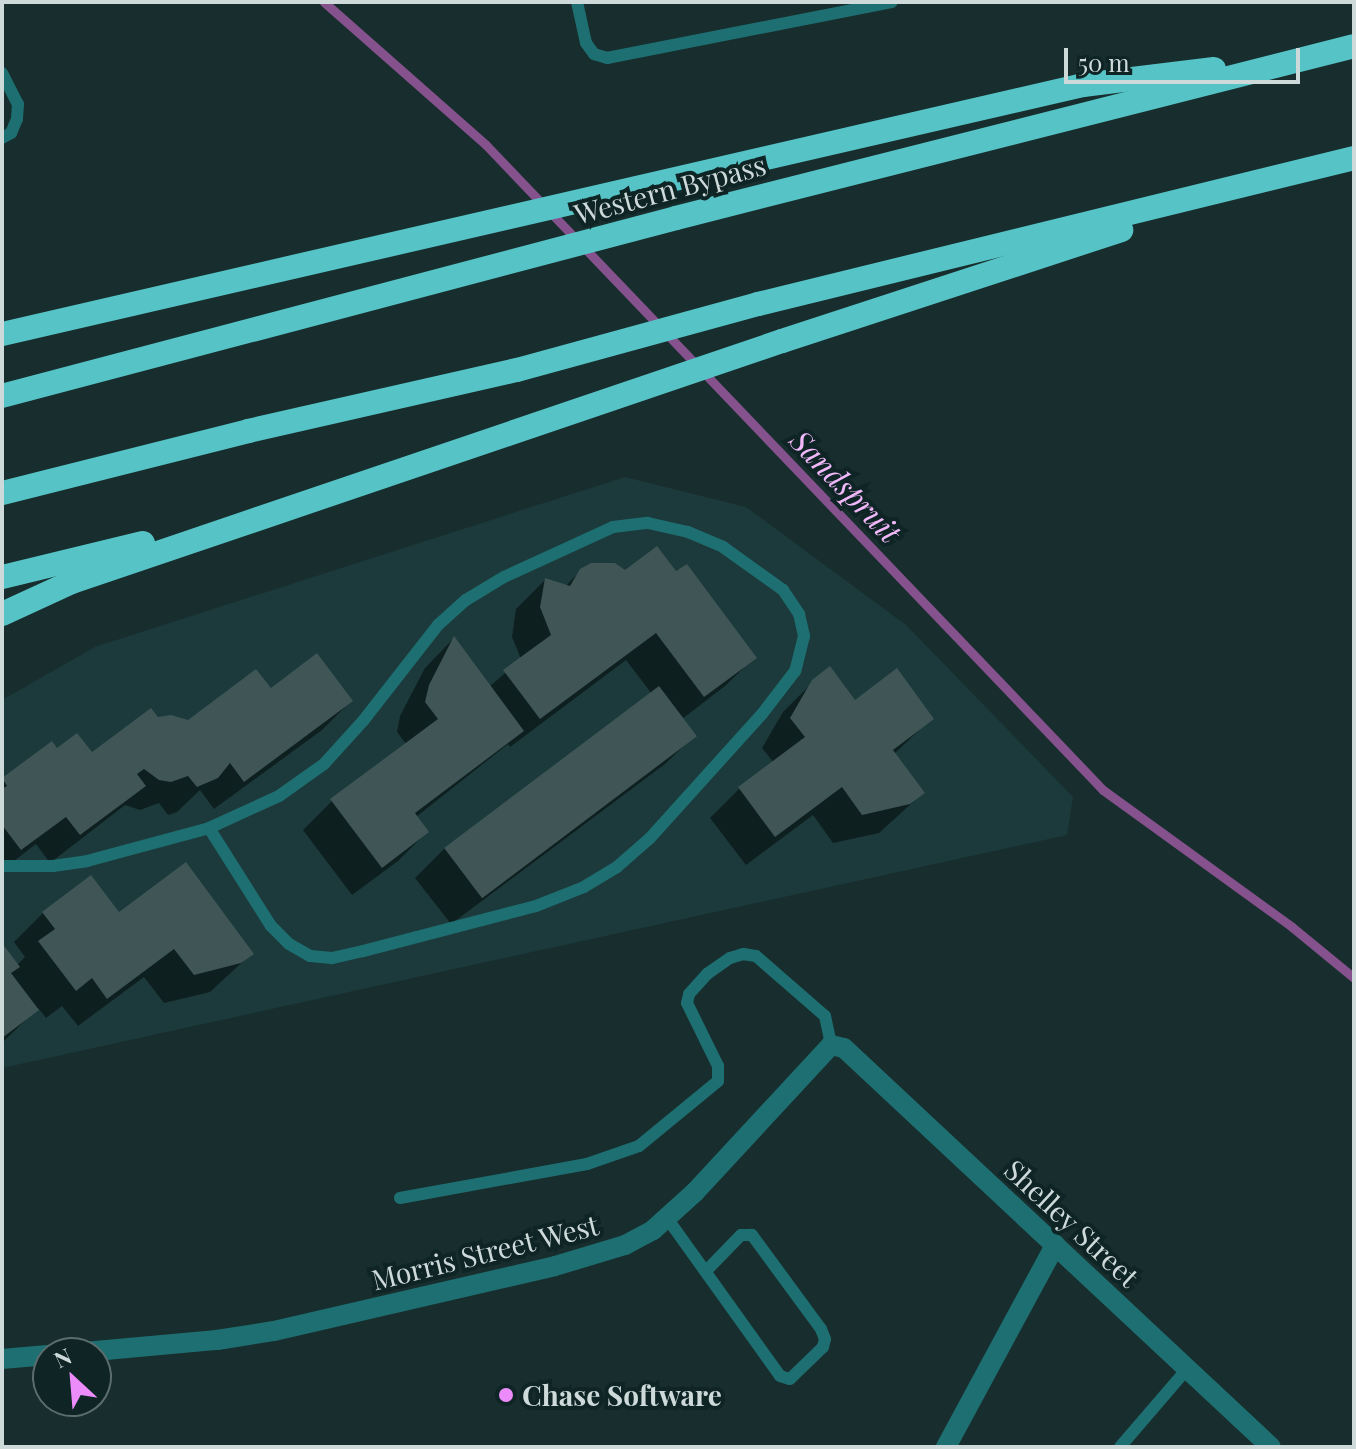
<!DOCTYPE html>
<html>
<head>
<meta charset="utf-8">
<style>
  body { margin:0 }
  #map { position:relative; width:1356px; height:1449px; overflow:hidden; background:#182e2e; font-family:"Playfair Display",serif }
  div>[style] { position:absolute }
  .built>* { inset:0; background:#1c3a3b }
  .shadow>* { inset:0; background:#0007 }
  .stream>* { height:9px; margin:-4.5px; padding:0 4.5px; transform-origin:4.5px; border-radius:4.5px; background:#85528d }
  .building>* { inset:0; background:#3f5556; transform-origin:0 0 }
  .lane>* { height:12px; margin:-6px; padding:0 6px; transform-origin:6px; border-radius:6px; background:#1e6f71 }
  .street>* { height:20px; margin:-10px; padding:0 10px; transform-origin:10px; border-radius:10px; background:#1e6f71 }
  .highway>* { height:24px; margin:-12px; padding:0 12px; transform-origin:12px; border-radius:12px; background:#56c4c7 }
  .dots>* { width:22px; height:22px; translate:-50% -50%; box-sizing:border-box; border:4px solid #0f2424; border-radius:50% }
  span { translate:-50% -50%; white-space:nowrap; text-align:center; line-height:1.15; -webkit-text-stroke:8px #0f2424; paint-order:stroke }
  .street-label { font-size:28px; color:#cedada }
  .poi-label { font-size:28px; color:#cedada; font-weight:700 }
  .left { translate:0 -50%; text-align:left }
  .water-label { font-size:30px; color:#f1b8fa; font-style:italic }
  .frame { position:absolute; inset:0; border:4px solid #cedada; pointer-events:none }
  .north { position:absolute; left:32px; top:1337px; width:80px; height:80px; box-sizing:border-box; background:#0f2424; border:2px solid #5b6d6d; border-radius:50%; rotate:334deg; font-size:22px; font-weight:700; line-height:32px; text-align:center; color:#cedada }
  .north::after { content:''; display:block; margin:auto; width:28px; height:36px; background:#ec8cfb; clip-path:polygon(50% 0,100% 100%,50% 72%,0 100%) }
  .scale { position:absolute; left:1064px; top:48px; width:236px; height:36px; box-sizing:border-box; border:4px solid #cedada; border-top:0; padding-left:10px; font-size:24px; line-height:28px; white-space:nowrap; color:#cedada; -webkit-text-stroke:6px #0f2424; paint-order:stroke }
</style>
</head>
<body>
<div id="map">
  <div class="built">
    <div style="clip-path:polygon(625px 477px,746px 507px,906px 625px,1073px 797px,1067px 835px,2px 1068px,2px 700px,95px 647px)"></div>
  </div>
  <div class="shadow">
    <div style="clip-path:polygon(581px 570px,676px 574px,754px 658px,725px 686px,682px 719px,694px 736px,665px 764px,451px 924px,415px 878px,444px 849px,652px 694px,626px 660px,510px 747px,508px 744px,416px 817px,427px 832px,398px 861px,352px 895px,303px 830px,332px 801px,407px 745px,397px 732px,400px 716px,425px 668px,453px 639px,489px 687px,521px 659px,512px 637px,516px 609px,545px 580px,565px 587px)"></div>
    <div style="clip-path:polygon(813px 682px,855px 703px,932px 718px,894px 754px,923px 793px,879px 833px,833px 843px,813px 815px,746px 865px,710px 818px,739px 789px,774px 763px,762px 748px,783px 712px)"></div>
    <div style="clip-path:polygon(270px 691px,351px 701px,322px 730px,214px 809px,200px 790px,177px 812px,168px 815px,159px 803px,140px 810px,125px 805px,50px 863px,36px 844px,2px 870px,2px 781px,52px 744px,57px 750px,92px 755px,158px 719px,188px 722px)"></div>
    <div style="clip-path:polygon(43px 913px,119px 914px,251px 954px,210px 992px,164px 1003px,144px 977px,78px 1026px,62px 1006px,46px 1018px,38px 1008px,2px 1043px,2px 947px,16px 966px,25px 957px,14px 942px)"></div>
  </div>
  <div class="stream">
    <div style="left:324px;top:2px;width:216px;rotate:41.4deg"></div>
    <div style="left:486px;top:145px;width:893px;rotate:46.27deg"></div>
    <div style="left:1103px;top:790px;width:233px;rotate:35.9deg"></div>
    <div style="left:1292px;top:927px;width:80px;rotate:39.4deg"></div>
  </div>
  <div class="building">
    <div style="clip-path:polygon(657px 546px,676px 571px,687px 564px,757px 658px,704px 697px,656px 633px,540px 719px,503px 670px,551px 635px,540px 607px,545px 578px,570px 586px,580px 569px,591px 563px,615px 563px,625px 570px)"></div>
    <div style="clip-path:polygon(454px 636px,524px 731px,415px 813px,429px 832px,382px 868px,330px 799px,438px 719px,425px 702px,429px 685px)"></div>
    <div style="clip-path:polygon(317px 653px,353px 701px,244px 782px,230px 763px,218px 778px,197px 787px,188px 776px,171px 782px,159px 780px,144px 769px,137px 774px,146px 786px,80px 835px,66px 817px,21px 850px,2px 825px,2px 789px,7px 786px,2px 778px,52px 741px,57px 748px,77px 733px,92px 752px,151px 708px,158px 717px,171px 715px,188px 720px,256px 669px,271px 688px)"></div>
    <div style="clip-path:polygon(830px 666px,855px 700px,897px 668px,934px 719px,893px 750px,925px 793px,910px 804px,862px 815px,842px 787px,775px 837px,738px 787px,805px 737px,790px 718px,812px 680px)"></div>
    <div style="left:659px;top:686px;width:63px;height:269px;rotate:53deg"></div>
    <div style="clip-path:polygon(186px 862px,254px 954px,241px 963px,194px 975px,174px 949px,107px 999px,92px 978px,76px 991px,38px 941px,55px 929px,42px 912px,91px 875px,119px 912px)"></div>
    <div style="clip-path:polygon(2px 943px,20px 967px,11px 973px,39px 1010px,2px 1038px)"></div>
  </div>
  <div class="lane">
    <div style="left:577px;top:2px;width:42px;rotate:77.6deg"></div>
    <div style="left:586px;top:43px;width:14px;rotate:54deg"></div>
    <div style="left:594px;top:54px;width:14px;rotate:17deg"></div>
    <div style="left:607px;top:58px;width:290px;rotate:-11.1deg"></div>
    <div style="left:2px;top:73px;width:35px;rotate:63deg"></div>
    <div style="left:18px;top:104px;width:15px;rotate:94deg"></div>
    <div style="left:17px;top:119px;width:15px;rotate:113deg"></div>
    <div style="left:11px;top:133px;width:10px;rotate:151deg"></div>
    <div style="left:2px;top:866px;width:51px"></div>
    <div style="left:53px;top:866px;width:34px;rotate:-8deg"></div>
    <div style="left:87px;top:861px;width:126px;rotate:-15.1deg"></div>
    <div style="left:209px;top:828px;width:77px;rotate:-24.6deg"></div>
    <div style="left:279px;top:796px;width:55px;rotate:-35.4deg"></div>
    <div style="left:324px;top:764px;width:58px;rotate:-47.8deg"></div>
    <div style="left:363px;top:721px;width:122px;rotate:-52deg"></div>
    <div style="left:438px;top:625px;width:38px;rotate:-42deg"></div>
    <div style="left:466px;top:600px;width:44px;rotate:-31.2deg"></div>
    <div style="left:504px;top:577px;width:120px;rotate:-24.6deg"></div>
    <div style="left:613px;top:527px;width:35px;rotate:-7deg"></div>
    <div style="left:648px;top:523px;width:41px;rotate:12.7deg"></div>
    <div style="left:688px;top:532px;width:38px;rotate:23deg"></div>
    <div style="left:723px;top:547px;width:74px;rotate:35.6deg"></div>
    <div style="left:783px;top:590px;width:29px;rotate:56deg"></div>
    <div style="left:799px;top:614px;width:23px;rotate:77deg"></div>
    <div style="left:804px;top:636px;width:36px;rotate:104deg"></div>
    <div style="left:795px;top:671px;width:54px;rotate:127.5deg"></div>
    <div style="left:762px;top:714px;width:167px;rotate:132.1deg"></div>
    <div style="left:650px;top:838px;width:44px;rotate:138.7deg"></div>
    <div style="left:617px;top:867px;width:39px;rotate:149deg"></div>
    <div style="left:584px;top:887px;width:52px;rotate:158.4deg"></div>
    <div style="left:536px;top:906px;width:179px;rotate:165.4deg"></div>
    <div style="left:363px;top:951px;width:32px;rotate:167deg"></div>
    <div style="left:332px;top:958px;width:22px;rotate:-175deg"></div>
    <div style="left:310px;top:956px;width:24px;rotate:-150deg"></div>
    <div style="left:289px;top:944px;width:25px;rotate:-135deg"></div>
    <div style="left:271px;top:926px;width:116px;rotate:-122.3deg"></div>
    <div style="left:400px;top:1198px;width:190px;rotate:-10.3deg"></div>
    <div style="left:587px;top:1164px;width:55px;rotate:-19.1deg"></div>
    <div style="left:639px;top:1146px;width:102px;rotate:-39.4deg"></div>
    <div style="left:718px;top:1081px;width:15px;rotate:-90deg"></div>
    <div style="left:718px;top:1066px;width:70px;rotate:-116.2deg"></div>
    <div style="left:687px;top:1003px;width:9px;rotate:-77deg"></div>
    <div style="left:689px;top:994px;width:27px;rotate:-48deg"></div>
    <div style="left:707px;top:974px;width:28px;rotate:-35deg"></div>
    <div style="left:730px;top:958px;width:14px;rotate:-17deg"></div>
    <div style="left:743px;top:954px;width:13px;rotate:9deg"></div>
    <div style="left:756px;top:956px;width:91px;rotate:41deg"></div>
    <div style="left:825px;top:1016px;width:30px;rotate:78deg"></div>
    <div style="left:667px;top:1218px;width:194px;rotate:54.4deg"></div>
    <div style="left:780px;top:1376px;width:10px;rotate:17deg"></div>
    <div style="left:790px;top:1379px;width:46px;rotate:-44.1deg"></div>
    <div style="left:823px;top:1347px;width:8px;rotate:-76deg"></div>
    <div style="left:825px;top:1339px;width:11px;rotate:-112deg"></div>
    <div style="left:821px;top:1329px;width:117px;rotate:-126.3deg"></div>
    <div style="left:752px;top:1235px;width:11px;rotate:180deg"></div>
    <div style="left:741px;top:1235px;width:49px;rotate:134.2deg"></div>
    <div style="left:1120px;top:1447px;width:103px;rotate:-49.3deg"></div>
  </div>
  <div class="street">
    <div style="left:73px;top:1353px;width:145px;rotate:-5.2deg"></div>
    <div style="left:217px;top:1340px;width:58px;rotate:-9deg"></div>
    <div style="left:274px;top:1331px;width:288px;rotate:-13deg"></div>
    <div style="left:555px;top:1266px;width:73px;rotate:-16.7deg"></div>
    <div style="left:625px;top:1245px;width:32px;rotate:-28deg"></div>
    <div style="left:653px;top:1230px;width:57px;rotate:-42.1deg"></div>
    <div style="left:695px;top:1192px;width:200px;rotate:-47.2deg"></div>
    <div style="left:831px;top:1045px;width:13px;rotate:13deg"></div>
    <div style="left:844px;top:1048px;width:584px;rotate:43.06deg"></div>
    <div style="left:2px;top:1359px;width:46px;rotate:-5deg"></div>
    <div style="left:946px;top:1447px;width:230px;rotate:-61.6deg"></div>
  </div>
  <div class="highway">
    <div style="left:2px;top:334px;width:1109px;rotate:-12.97deg"></div>
    <div style="left:1083px;top:85px;width:132px;rotate:-7deg"></div>
    <div style="left:2px;top:396px;width:697px;rotate:-14.79deg"></div>
    <div style="left:676px;top:218px;width:699px;rotate:-14.23deg"></div>
    <div style="left:2px;top:493px;width:254px;rotate:-14.1deg"></div>
    <div style="left:248px;top:431px;width:276px;rotate:-12.8deg"></div>
    <div style="left:517px;top:370px;width:250px;rotate:-15.3deg"></div>
    <div style="left:758px;top:304px;width:614px;rotate:-13.76deg"></div>
    <div style="left:2px;top:577px;width:145px;rotate:-13.6deg"></div>
    <div style="left:2px;top:614px;width:77px;rotate:-24.6deg"></div>
    <div style="left:72px;top:582px;width:750px;rotate:-18.75deg"></div>
    <div style="left:782px;top:341px;width:357px;rotate:-18.1deg"></div>
  </div>
  <div class="dots">
    <div style="left:506px;top:1395px;background:#ec8cfb"></div>
  </div>
  <div class="street-label">
    <span style="left:670px;top:189px;rotate:-15deg">Western Bypass</span>
    <span style="left:1072px;top:1223px;rotate:43deg">Shelley Street</span>
    <span style="left:485px;top:1252px;rotate:-14deg">Morris Street West</span>
  </div>
  <div class="poi-label">
    <span class="left" style="left:522px;top:1395px">Chase Software</span>
  </div>
  <div class="water-label">
    <span style="left:846px;top:486px;rotate:46deg">Sandspruit</span>
  </div>
  <div class="frame"></div>
  <div class="north">N</div>
  <div class="scale">50 m</div>
</div>
</body>
</html>
